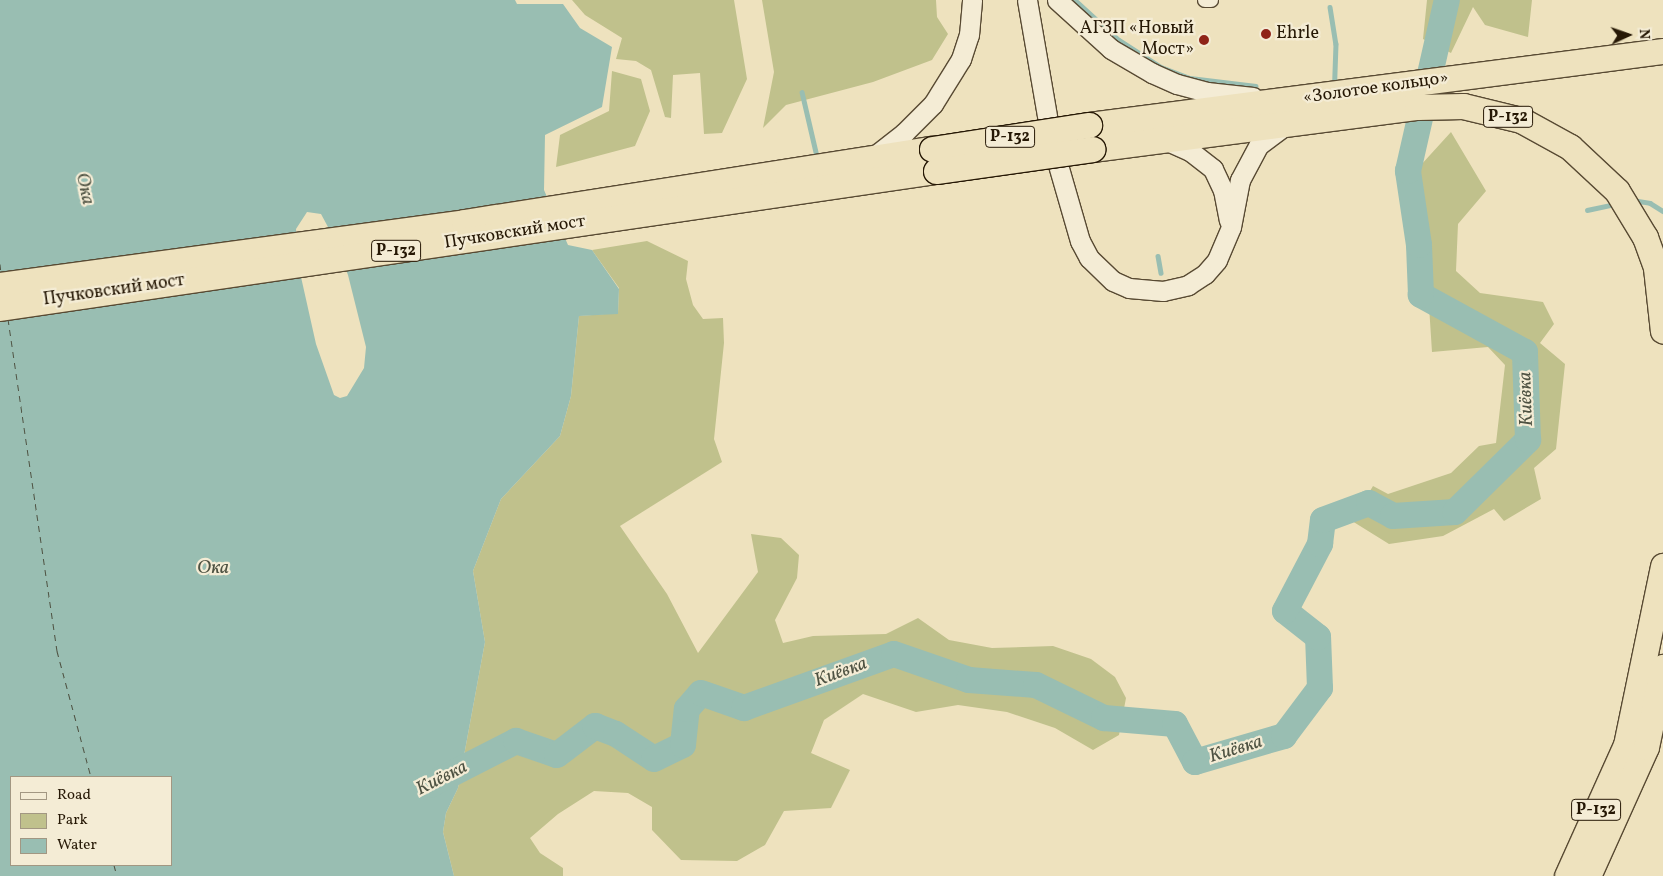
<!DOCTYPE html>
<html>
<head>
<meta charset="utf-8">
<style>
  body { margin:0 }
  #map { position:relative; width:1663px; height:876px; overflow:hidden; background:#eee2be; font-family:Vollkorn,serif }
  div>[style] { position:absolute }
  .green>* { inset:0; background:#c0c18c }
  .water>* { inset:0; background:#99beb2 }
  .stream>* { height:4.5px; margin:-2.25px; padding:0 2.25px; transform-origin:2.25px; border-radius:2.25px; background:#99beb2 }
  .river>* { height:26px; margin:-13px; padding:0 13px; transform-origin:13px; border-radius:13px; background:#99beb2 }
  .ferry>* { height:1px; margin-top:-0.5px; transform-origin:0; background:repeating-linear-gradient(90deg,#4e5242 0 6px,transparent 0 11px) }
  .roads { filter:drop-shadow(1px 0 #584a33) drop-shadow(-1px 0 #584a33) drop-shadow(0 1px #584a33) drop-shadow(0 -1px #584a33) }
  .street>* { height:14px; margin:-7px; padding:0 7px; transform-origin:7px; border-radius:7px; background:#f4ecd5 }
  .secondary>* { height:19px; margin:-9.5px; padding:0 9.5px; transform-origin:9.5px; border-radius:9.5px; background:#f4ecd5 }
  .highway>* { height:25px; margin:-12.5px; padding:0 12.5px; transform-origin:12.5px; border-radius:12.5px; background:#eee2be }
  .bridges { filter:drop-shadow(1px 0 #261805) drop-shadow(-1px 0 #261805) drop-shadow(0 1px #261805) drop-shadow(0 -1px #261805) }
  .highway-bridge>* { height:25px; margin:-12.5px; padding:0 12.5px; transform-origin:12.5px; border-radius:12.5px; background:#eee2be }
  .dots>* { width:14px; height:14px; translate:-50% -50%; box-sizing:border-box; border:2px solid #f4ecd5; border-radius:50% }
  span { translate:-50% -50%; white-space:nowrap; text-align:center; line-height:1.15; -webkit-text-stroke:4.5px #f4ecd5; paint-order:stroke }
  .shield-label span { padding:1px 4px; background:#f4ecd5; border:1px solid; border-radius:4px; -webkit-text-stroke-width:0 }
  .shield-label { font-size:16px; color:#261805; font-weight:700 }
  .poi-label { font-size:18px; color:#261805 }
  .right { translate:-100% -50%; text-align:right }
  .left { translate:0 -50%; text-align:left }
  .street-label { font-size:18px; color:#261805 }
  .water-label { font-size:19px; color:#4e5242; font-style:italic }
  .legend { position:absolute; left:10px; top:776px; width:162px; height:90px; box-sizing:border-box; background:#f4ecd5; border:1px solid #a29782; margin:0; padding:6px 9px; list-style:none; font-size:15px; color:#261805 }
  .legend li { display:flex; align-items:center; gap:10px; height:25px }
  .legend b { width:25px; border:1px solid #a29782 }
  .north { position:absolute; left:1603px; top:10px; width:50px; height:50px; -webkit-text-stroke:4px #f4ecd5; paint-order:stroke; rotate:87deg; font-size:14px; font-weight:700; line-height:20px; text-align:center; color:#261805 }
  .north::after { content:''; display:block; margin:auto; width:18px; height:22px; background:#261805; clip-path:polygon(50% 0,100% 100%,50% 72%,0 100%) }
</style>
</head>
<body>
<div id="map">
  <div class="green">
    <div style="clip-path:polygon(572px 0,734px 0,747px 79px,722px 133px,704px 134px,700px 73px,673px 75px,671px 118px,665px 117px,651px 70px,636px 61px,616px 59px,622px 38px,585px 15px)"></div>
    <div style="clip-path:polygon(762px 0,936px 0,937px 17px,948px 34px,932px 60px,873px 82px,786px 105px,763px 128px,774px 72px)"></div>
    <div style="clip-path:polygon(1427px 0,1532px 0,1528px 37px,1485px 25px,1473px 7px,1451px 53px,1423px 39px)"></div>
    <div style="clip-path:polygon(612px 71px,641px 79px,650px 111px,635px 146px,556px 167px,560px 135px,609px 111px)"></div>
    <div style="clip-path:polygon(1451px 132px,1486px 191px,1458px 224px,1456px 271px,1480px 293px,1543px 302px,1554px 324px,1540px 343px,1565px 364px,1556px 449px,1534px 468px,1541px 499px,1504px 521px,1494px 509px,1443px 536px,1389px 544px,1352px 521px,1373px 486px,1388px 494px,1451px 473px,1479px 446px,1496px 443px,1505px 365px,1488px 347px,1432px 352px,1420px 166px)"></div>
    <div style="clip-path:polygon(647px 241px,688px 261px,686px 279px,693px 305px,703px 319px,723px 318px,724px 343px,714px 439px,722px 462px,620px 526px,667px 594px,698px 653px,758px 572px,751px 534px,781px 538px,799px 555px,797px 578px,775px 620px,783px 643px,813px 636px,886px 634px,918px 618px,949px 640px,992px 648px,1053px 646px,1091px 659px,1115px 677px,1126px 698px,1119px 735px,1093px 750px,1055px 728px,1007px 712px,958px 705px,916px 712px,863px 694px,824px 720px,811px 753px,850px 770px,831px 808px,784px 811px,765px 845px,737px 861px,681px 860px,652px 830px,652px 807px,628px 793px,594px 791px,558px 814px,530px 838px,540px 853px,563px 868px,563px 876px,454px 876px,443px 832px,446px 813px,458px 788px,485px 642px,473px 571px,501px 499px,560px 436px,571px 396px,579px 316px,618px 313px,619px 288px,592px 250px)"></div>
  </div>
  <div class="water">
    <div style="clip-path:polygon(evenodd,0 0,515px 0,517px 4px,563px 4px,580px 28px,612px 47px,602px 107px,545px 135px,544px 190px,568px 245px,592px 250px,619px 289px,618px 314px,579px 316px,571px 396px,560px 436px,501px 499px,473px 571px,485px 642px,458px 788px,446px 813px,443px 832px,454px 876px,0 876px,0 0,307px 212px,321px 214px,335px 240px,348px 275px,366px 347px,364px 368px,347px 396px,340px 398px,334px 395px,316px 344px,299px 268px,296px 229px,307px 212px,0 0,11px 777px,171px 777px,171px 865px,11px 865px,11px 777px)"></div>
  </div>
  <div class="stream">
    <div style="left:1075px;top:0;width:59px;rotate:42.3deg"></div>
    <div style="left:1119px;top:40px;width:50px;rotate:32.7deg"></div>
    <div style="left:1161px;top:67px;width:31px;rotate:21deg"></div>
    <div style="left:1190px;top:78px;width:66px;rotate:6.9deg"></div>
    <div style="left:1330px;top:7px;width:37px;rotate:81deg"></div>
    <div style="left:1336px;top:44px;width:35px;rotate:92deg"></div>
    <div style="left:802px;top:92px;width:62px;rotate:76.9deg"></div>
    <div style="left:1632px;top:200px;width:18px;rotate:9deg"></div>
    <div style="left:1650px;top:203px;width:15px;rotate:32deg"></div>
    <div style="left:1587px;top:210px;width:29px;rotate:-12deg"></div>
    <div style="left:1158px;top:256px;width:17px;rotate:80deg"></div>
  </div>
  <div class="river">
    <div style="left:430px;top:785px;width:97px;rotate:-27.1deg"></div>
    <div style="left:516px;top:741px;width:43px;rotate:18.9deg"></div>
    <div style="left:557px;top:755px;width:48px;rotate:-37.3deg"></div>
    <div style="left:595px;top:726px;width:22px;rotate:21deg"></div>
    <div style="left:616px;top:734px;width:45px;rotate:33.3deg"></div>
    <div style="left:654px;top:759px;width:32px;rotate:-26deg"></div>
    <div style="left:683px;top:745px;width:36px;rotate:-84deg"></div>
    <div style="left:687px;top:709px;width:21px;rotate:-49deg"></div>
    <div style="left:701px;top:693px;width:46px;rotate:19.2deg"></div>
    <div style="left:744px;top:708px;width:159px;rotate:-19.8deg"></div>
    <div style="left:894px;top:654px;width:79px;rotate:19.1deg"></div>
    <div style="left:969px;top:680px;width:67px;rotate:4.3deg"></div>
    <div style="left:1036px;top:685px;width:76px;rotate:25.9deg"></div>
    <div style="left:1104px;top:718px;width:71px;rotate:4.8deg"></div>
    <div style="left:1175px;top:724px;width:43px;rotate:62.2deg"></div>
    <div style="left:1195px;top:762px;width:93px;rotate:-16.3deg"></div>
    <div style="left:1284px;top:736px;width:60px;rotate:-53.1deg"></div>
    <div style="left:1320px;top:688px;width:51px;rotate:-92.2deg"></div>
    <div style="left:1318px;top:637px;width:42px;rotate:-141.8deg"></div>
    <div style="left:1285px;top:611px;width:76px;rotate:-62.4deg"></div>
    <div style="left:1320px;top:544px;width:24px;rotate:-83deg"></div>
    <div style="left:1323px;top:520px;width:49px;rotate:-20.3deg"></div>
    <div style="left:1369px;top:503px;width:27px;rotate:28deg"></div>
    <div style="left:1393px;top:516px;width:62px;rotate:-3.7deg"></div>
    <div style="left:1455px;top:512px;width:103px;rotate:-44.6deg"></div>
    <div style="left:1528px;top:440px;width:88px;rotate:-92deg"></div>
    <div style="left:1525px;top:352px;width:119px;rotate:-151.3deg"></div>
    <div style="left:1421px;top:295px;width:50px;rotate:-92.3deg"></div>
    <div style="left:1419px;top:245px;width:75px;rotate:-98.5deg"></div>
    <div style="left:1408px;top:171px;width:175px;rotate:-77.2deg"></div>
  </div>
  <div class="ferry">
    <div style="left:0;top:264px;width:9px;rotate:84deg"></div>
    <div style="left:8px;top:319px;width:336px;rotate:81.6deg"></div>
    <div style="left:57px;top:651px;width:131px;rotate:74.9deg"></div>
    <div style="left:114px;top:865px;width:11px;rotate:75deg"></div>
  </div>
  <div class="roads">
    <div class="street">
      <div style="left:1205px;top:0;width:6px"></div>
    </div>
    <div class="secondary">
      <div style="left:1027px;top:0;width:146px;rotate:80.2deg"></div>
      <div style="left:1052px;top:144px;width:101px;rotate:73.9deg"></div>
      <div style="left:1080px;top:241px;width:19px;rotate:62deg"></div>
      <div style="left:1089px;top:258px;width:33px;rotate:44deg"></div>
      <div style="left:1113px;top:281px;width:17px;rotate:24deg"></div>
      <div style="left:1129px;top:288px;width:34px;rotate:5deg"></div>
      <div style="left:1163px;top:291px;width:26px;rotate:-13deg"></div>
      <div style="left:1188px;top:285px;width:20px;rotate:-33deg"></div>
      <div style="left:1205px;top:274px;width:18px;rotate:-49deg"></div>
      <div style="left:1217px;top:260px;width:36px;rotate:-67deg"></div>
      <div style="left:1231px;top:227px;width:48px;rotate:-79.2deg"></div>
      <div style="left:1240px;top:180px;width:40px;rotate:-62deg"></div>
      <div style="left:1259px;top:145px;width:34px;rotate:-37deg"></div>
      <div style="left:1057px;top:0;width:73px;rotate:42.2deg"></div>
      <div style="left:1111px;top:49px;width:48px;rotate:30.3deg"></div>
      <div style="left:1152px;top:73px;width:27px;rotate:24deg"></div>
      <div style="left:1177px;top:84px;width:31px;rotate:15deg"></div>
      <div style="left:1207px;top:92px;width:46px;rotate:6.2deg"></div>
      <div style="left:1163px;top:139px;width:30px;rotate:24deg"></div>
      <div style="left:1190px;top:151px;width:29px;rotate:38deg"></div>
      <div style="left:1213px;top:169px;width:23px;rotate:65deg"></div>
      <div style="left:1223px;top:190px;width:31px;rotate:79deg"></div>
      <div style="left:872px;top:158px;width:41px;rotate:-38deg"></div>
      <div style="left:904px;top:133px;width:41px;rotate:-45deg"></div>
      <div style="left:933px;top:104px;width:53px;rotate:-58.1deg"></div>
      <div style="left:961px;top:59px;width:25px;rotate:-72deg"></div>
      <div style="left:969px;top:35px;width:35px;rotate:-85deg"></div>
    </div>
    <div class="highway">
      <div style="left:1089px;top:125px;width:579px;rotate:-7.35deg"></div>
      <div style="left:1092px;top:149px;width:328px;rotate:-7.4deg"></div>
      <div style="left:1417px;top:107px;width:46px;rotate:-1.2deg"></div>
      <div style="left:1463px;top:106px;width:60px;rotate:13.6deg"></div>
      <div style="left:1521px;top:120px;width:56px;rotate:28.9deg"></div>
      <div style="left:1570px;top:147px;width:64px;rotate:43.1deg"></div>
      <div style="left:1617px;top:191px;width:54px;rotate:58.7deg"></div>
      <div style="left:1645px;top:237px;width:33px;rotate:70deg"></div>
      <div style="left:1656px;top:268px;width:63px;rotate:83.7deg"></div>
      <div style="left:0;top:285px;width:468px;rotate:-7.7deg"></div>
      <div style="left:464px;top:222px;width:474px;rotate:-8.9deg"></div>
      <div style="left:0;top:308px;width:946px;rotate:-8.33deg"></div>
      <div style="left:1567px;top:876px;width:144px;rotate:-65.8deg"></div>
      <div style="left:1626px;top:745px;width:183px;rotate:-78.3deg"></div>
      <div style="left:1588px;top:876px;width:141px;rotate:-65.8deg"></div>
      <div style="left:1646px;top:747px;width:82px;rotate:-78deg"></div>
    </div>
  </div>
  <div class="bridges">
    <div class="highway-bridge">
      <div style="left:932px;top:149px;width:159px;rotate:-8.7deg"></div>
      <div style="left:936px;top:171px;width:158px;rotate:-8deg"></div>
    </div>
  </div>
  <div class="dots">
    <div style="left:1266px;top:34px;background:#8f2418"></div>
    <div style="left:1204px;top:40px;background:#8f2418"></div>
  </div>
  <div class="shield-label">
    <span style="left:1508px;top:117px">Р-132</span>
    <span style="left:1010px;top:137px">Р-132</span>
    <span style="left:396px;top:251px">Р-132</span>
    <span style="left:1596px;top:810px">Р-132</span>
  </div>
  <div class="poi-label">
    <span class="right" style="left:1194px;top:40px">АГЗП «Новый<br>Мост»</span>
    <span class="left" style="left:1276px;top:34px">Ehrle</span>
  </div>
  <div class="street-label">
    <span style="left:1376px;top:89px;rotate:-8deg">«Золотое кольцо»</span>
    <span style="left:515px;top:233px;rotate:-9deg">Пучковский мост</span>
    <span style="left:114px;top:291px;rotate:-8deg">Пучковский мост</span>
  </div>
  <div class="water-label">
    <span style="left:84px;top:189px;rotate:78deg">Ока</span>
    <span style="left:1527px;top:399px;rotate:-92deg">Киёвка</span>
    <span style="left:213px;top:569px">Ока</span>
    <span style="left:841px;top:673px;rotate:-20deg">Киёвка</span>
    <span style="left:1236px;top:750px;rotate:-17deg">Киёвка</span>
    <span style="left:442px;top:779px;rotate:-27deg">Киёвка</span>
  </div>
  <ul class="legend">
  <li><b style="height:6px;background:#f4ecd5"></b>Road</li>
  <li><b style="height:14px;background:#c0c18c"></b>Park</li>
  <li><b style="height:14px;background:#99beb2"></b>Water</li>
  </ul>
  <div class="north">N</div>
</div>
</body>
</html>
